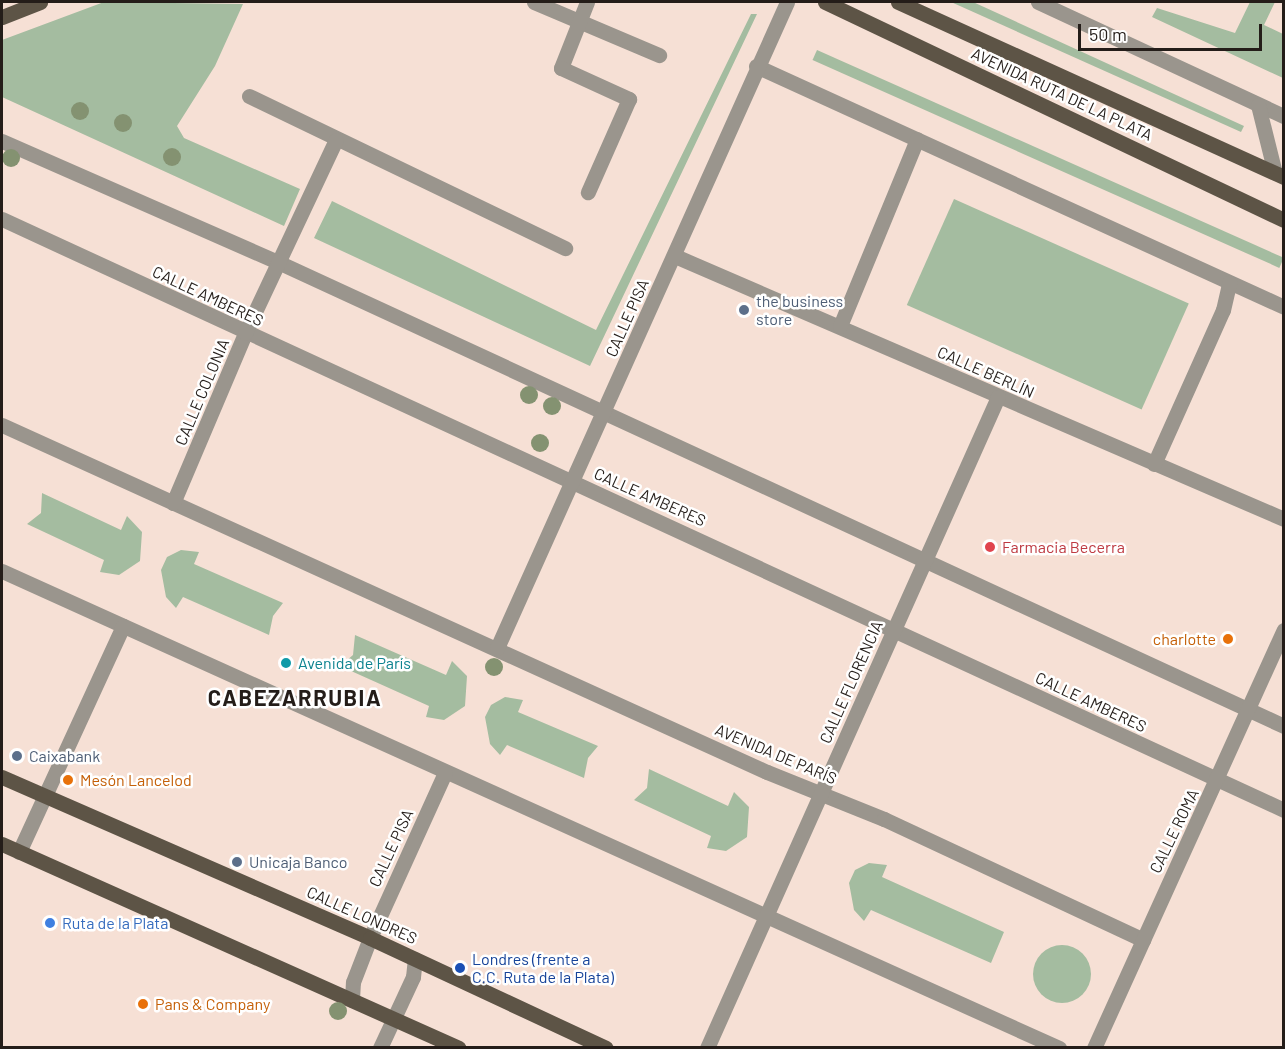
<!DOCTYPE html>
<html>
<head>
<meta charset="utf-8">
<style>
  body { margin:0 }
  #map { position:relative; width:1285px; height:1049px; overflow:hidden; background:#f6e0d5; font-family:Barlow,sans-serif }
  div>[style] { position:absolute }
  .green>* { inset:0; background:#a4bca0; transform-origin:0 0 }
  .round { border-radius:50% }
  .minor>* { height:15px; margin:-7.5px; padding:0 7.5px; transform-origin:7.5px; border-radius:7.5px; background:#9a958d }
  .major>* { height:15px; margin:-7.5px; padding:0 7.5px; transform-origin:7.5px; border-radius:7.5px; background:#5d5446 }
  .trees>* { width:18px; height:18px; margin:-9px; border-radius:50%; background:#849271 }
  .dots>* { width:16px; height:16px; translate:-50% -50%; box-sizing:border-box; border:3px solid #fff; border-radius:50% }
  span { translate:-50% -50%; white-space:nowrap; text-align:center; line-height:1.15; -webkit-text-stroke:5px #fff; paint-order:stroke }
  .street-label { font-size:16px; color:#241d19 }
  .service-label { font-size:16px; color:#4e5e75 }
  .left { translate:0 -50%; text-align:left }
  .health-label { font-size:16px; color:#be3a42 }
  .food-label { font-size:16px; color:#c56008 }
  .right { translate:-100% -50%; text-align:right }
  .culture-label { font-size:16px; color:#0d838f }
  .shop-label { font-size:16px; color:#366cbe }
  .transit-label { font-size:16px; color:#164399 }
  .district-label { font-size:22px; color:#241d19; font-weight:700; letter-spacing:1.5px }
  .frame { position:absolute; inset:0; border:3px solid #241d19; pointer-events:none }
  .scale { position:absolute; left:1078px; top:24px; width:184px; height:27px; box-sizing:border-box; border:3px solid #241d19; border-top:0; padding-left:8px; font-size:18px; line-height:21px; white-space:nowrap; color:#241d19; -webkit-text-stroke:4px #fff; paint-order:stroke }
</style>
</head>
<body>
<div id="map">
  <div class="green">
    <div style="clip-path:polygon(104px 2px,243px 4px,215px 66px,177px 126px,184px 138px,300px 189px,284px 226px,2px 97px,2px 40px)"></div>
    <div style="clip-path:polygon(951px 2px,973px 2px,1244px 126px,1241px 132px)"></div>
    <div style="clip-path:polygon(1250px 2px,1275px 2px,1264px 25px,1283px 34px,1283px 78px,1152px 17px,1157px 8px,1235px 33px)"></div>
    <div style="clip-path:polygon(751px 14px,757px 14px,590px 366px,314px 238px,332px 201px,596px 330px)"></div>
    <div style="left:817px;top:50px;width:511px;height:11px;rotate:24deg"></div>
    <div style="left:954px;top:199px;width:257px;height:116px;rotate:24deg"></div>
    <div style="clip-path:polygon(42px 493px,121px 530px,127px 516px,142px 532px,140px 561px,119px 575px,100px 572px,104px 560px,27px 524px,41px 513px)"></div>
    <div style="clip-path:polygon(181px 550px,199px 552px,194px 564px,283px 603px,273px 616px,269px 635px,183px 597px,176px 608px,166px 597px,161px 570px,167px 557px)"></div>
    <div style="clip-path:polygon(355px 635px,446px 675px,452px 661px,467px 676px,465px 706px,444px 720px,426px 717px,429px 706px,340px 666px,353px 655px)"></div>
    <div style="clip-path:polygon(505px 697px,523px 700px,518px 712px,598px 746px,588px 758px,584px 778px,507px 745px,500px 755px,490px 744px,485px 717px,491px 705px)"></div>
    <div style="clip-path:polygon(649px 769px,728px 806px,734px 792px,749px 807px,747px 837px,726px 851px,707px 848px,711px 836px,634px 800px,647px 788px)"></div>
    <div style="clip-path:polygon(869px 863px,887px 865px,882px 877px,1004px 932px,991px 963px,871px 910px,864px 921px,854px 910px,849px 883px,855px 870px)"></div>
    <div class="round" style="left:1033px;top:945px;width:58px;height:58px"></div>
  </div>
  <div class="minor">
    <div style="left:534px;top:2px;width:136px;rotate:23deg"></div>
    <div style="left:587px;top:2px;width:71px;rotate:111.5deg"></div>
    <div style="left:561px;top:68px;width:75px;rotate:24.5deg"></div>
    <div style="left:629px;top:99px;width:102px;rotate:113.8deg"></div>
    <div style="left:1038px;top:2px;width:271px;rotate:24.9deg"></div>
    <div style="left:756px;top:66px;width:580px;rotate:24.53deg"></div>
    <div style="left:249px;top:96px;width:351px;rotate:25.7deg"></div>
    <div style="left:1258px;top:105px;width:70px;rotate:76deg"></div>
    <div style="left:2px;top:141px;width:304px;rotate:23.7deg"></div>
    <div style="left:280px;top:263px;width:1106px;rotate:24.76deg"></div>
    <div style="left:2px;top:219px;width:1412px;rotate:24.75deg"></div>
    <div style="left:675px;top:256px;width:663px;rotate:23.36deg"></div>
    <div style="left:840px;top:326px;width:202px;rotate:-67.6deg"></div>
    <div style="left:2px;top:425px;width:840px;rotate:24.4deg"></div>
    <div style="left:767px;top:772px;width:126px;rotate:21.9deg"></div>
    <div style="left:884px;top:819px;width:286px;rotate:25deg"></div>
    <div style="left:1154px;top:464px;width:169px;rotate:-65.9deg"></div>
    <div style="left:1223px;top:310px;width:28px;rotate:-77deg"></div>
    <div style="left:173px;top:503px;width:185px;rotate:-67deg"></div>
    <div style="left:245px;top:333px;width:213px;rotate:-64.8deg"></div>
    <div style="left:2px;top:571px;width:1160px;rotate:24.29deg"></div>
    <div style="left:497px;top:648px;width:708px;rotate:-65.82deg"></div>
    <div style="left:19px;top:852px;width:249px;rotate:-65.3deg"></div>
    <div style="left:352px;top:1000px;width:18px;rotate:-87deg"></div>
    <div style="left:353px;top:982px;width:47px;rotate:-68.9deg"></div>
    <div style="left:370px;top:938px;width:181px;rotate:-65.6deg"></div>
    <div style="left:380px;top:1048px;width:78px;rotate:-65.1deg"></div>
    <div style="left:413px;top:977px;width:18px;rotate:-84deg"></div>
    <div style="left:707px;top:1048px;width:713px;rotate:-65.92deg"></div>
    <div style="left:1094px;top:1048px;width:459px;rotate:-65.6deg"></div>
  </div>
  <div class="major">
    <div style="left:825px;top:2px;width:508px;rotate:25.41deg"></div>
    <div style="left:898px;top:2px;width:424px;rotate:24.4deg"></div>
    <div style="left:2px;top:17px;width:41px;rotate:-21.5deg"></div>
    <div style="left:2px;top:777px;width:402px;rotate:23.6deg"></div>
    <div style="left:370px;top:938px;width:260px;rotate:25deg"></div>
    <div style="left:2px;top:844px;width:500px;rotate:24.06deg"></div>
  </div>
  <div class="trees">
    <div style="left:80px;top:111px"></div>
    <div style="left:123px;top:123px"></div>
    <div style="left:172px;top:157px"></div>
    <div style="left:11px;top:158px"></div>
    <div style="left:529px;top:395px"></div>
    <div style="left:552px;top:406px"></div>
    <div style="left:540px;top:443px"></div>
    <div style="left:494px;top:667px"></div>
    <div style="left:338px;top:1011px"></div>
  </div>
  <div class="dots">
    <div style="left:744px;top:310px;background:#5c6f8a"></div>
    <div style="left:990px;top:547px;background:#e0444e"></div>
    <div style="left:1228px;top:639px;background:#e8710a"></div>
    <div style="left:286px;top:663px;background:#0f9aa8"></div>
    <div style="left:17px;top:756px;background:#5c6f8a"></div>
    <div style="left:68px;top:780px;background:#e8710a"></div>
    <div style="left:237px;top:862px;background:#5c6f8a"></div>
    <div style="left:50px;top:923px;background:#3f7fe0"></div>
    <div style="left:460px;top:968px;background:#1a4fb4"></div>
    <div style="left:143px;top:1004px;background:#e8710a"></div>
  </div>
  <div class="street-label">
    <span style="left:1062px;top:94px;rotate:25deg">AVENIDA RUTA DE LA PLATA</span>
    <span style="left:208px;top:296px;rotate:25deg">CALLE AMBERES</span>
    <span style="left:627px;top:318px;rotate:-66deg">CALLE PISA</span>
    <span style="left:986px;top:372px;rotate:24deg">CALLE BERLÍN</span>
    <span style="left:202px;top:392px;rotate:-67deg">CALLE COLONIA</span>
    <span style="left:650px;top:497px;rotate:24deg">CALLE AMBERES</span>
    <span style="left:851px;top:682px;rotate:-66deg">CALLE FLORENCIA</span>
    <span style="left:1091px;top:702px;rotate:25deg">CALLE AMBERES</span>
    <span style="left:776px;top:754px;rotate:23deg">AVENIDA DE PARÍS</span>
    <span style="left:1174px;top:831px;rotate:-64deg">CALLE ROMA</span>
    <span style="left:391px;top:848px;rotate:-65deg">CALLE PISA</span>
    <span style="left:362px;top:915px;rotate:24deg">CALLE LONDRES</span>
  </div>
  <div class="service-label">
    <span class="left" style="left:756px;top:310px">the business<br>store</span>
    <span class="left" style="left:29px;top:756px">Caixabank</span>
    <span class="left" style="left:249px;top:862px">Unicaja Banco</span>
  </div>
  <div class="health-label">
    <span class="left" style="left:1002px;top:547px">Farmacia Becerra</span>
  </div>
  <div class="food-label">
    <span class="right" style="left:1216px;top:639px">charlotte</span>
    <span class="left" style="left:80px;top:780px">Mesón Lancelod</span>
    <span class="left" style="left:155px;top:1004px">Pans &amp; Company</span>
  </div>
  <div class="culture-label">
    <span class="left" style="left:298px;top:663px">Avenida de París</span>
  </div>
  <div class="shop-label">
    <span class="left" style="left:62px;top:923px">Ruta de la Plata</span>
  </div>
  <div class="transit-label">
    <span class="left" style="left:472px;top:968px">Londres (frente a<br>C.C. Ruta de la Plata)</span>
  </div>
  <div class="district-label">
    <span style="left:295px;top:698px">CABEZARRUBIA</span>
  </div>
  <div class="frame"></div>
  <div class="scale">50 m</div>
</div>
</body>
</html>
